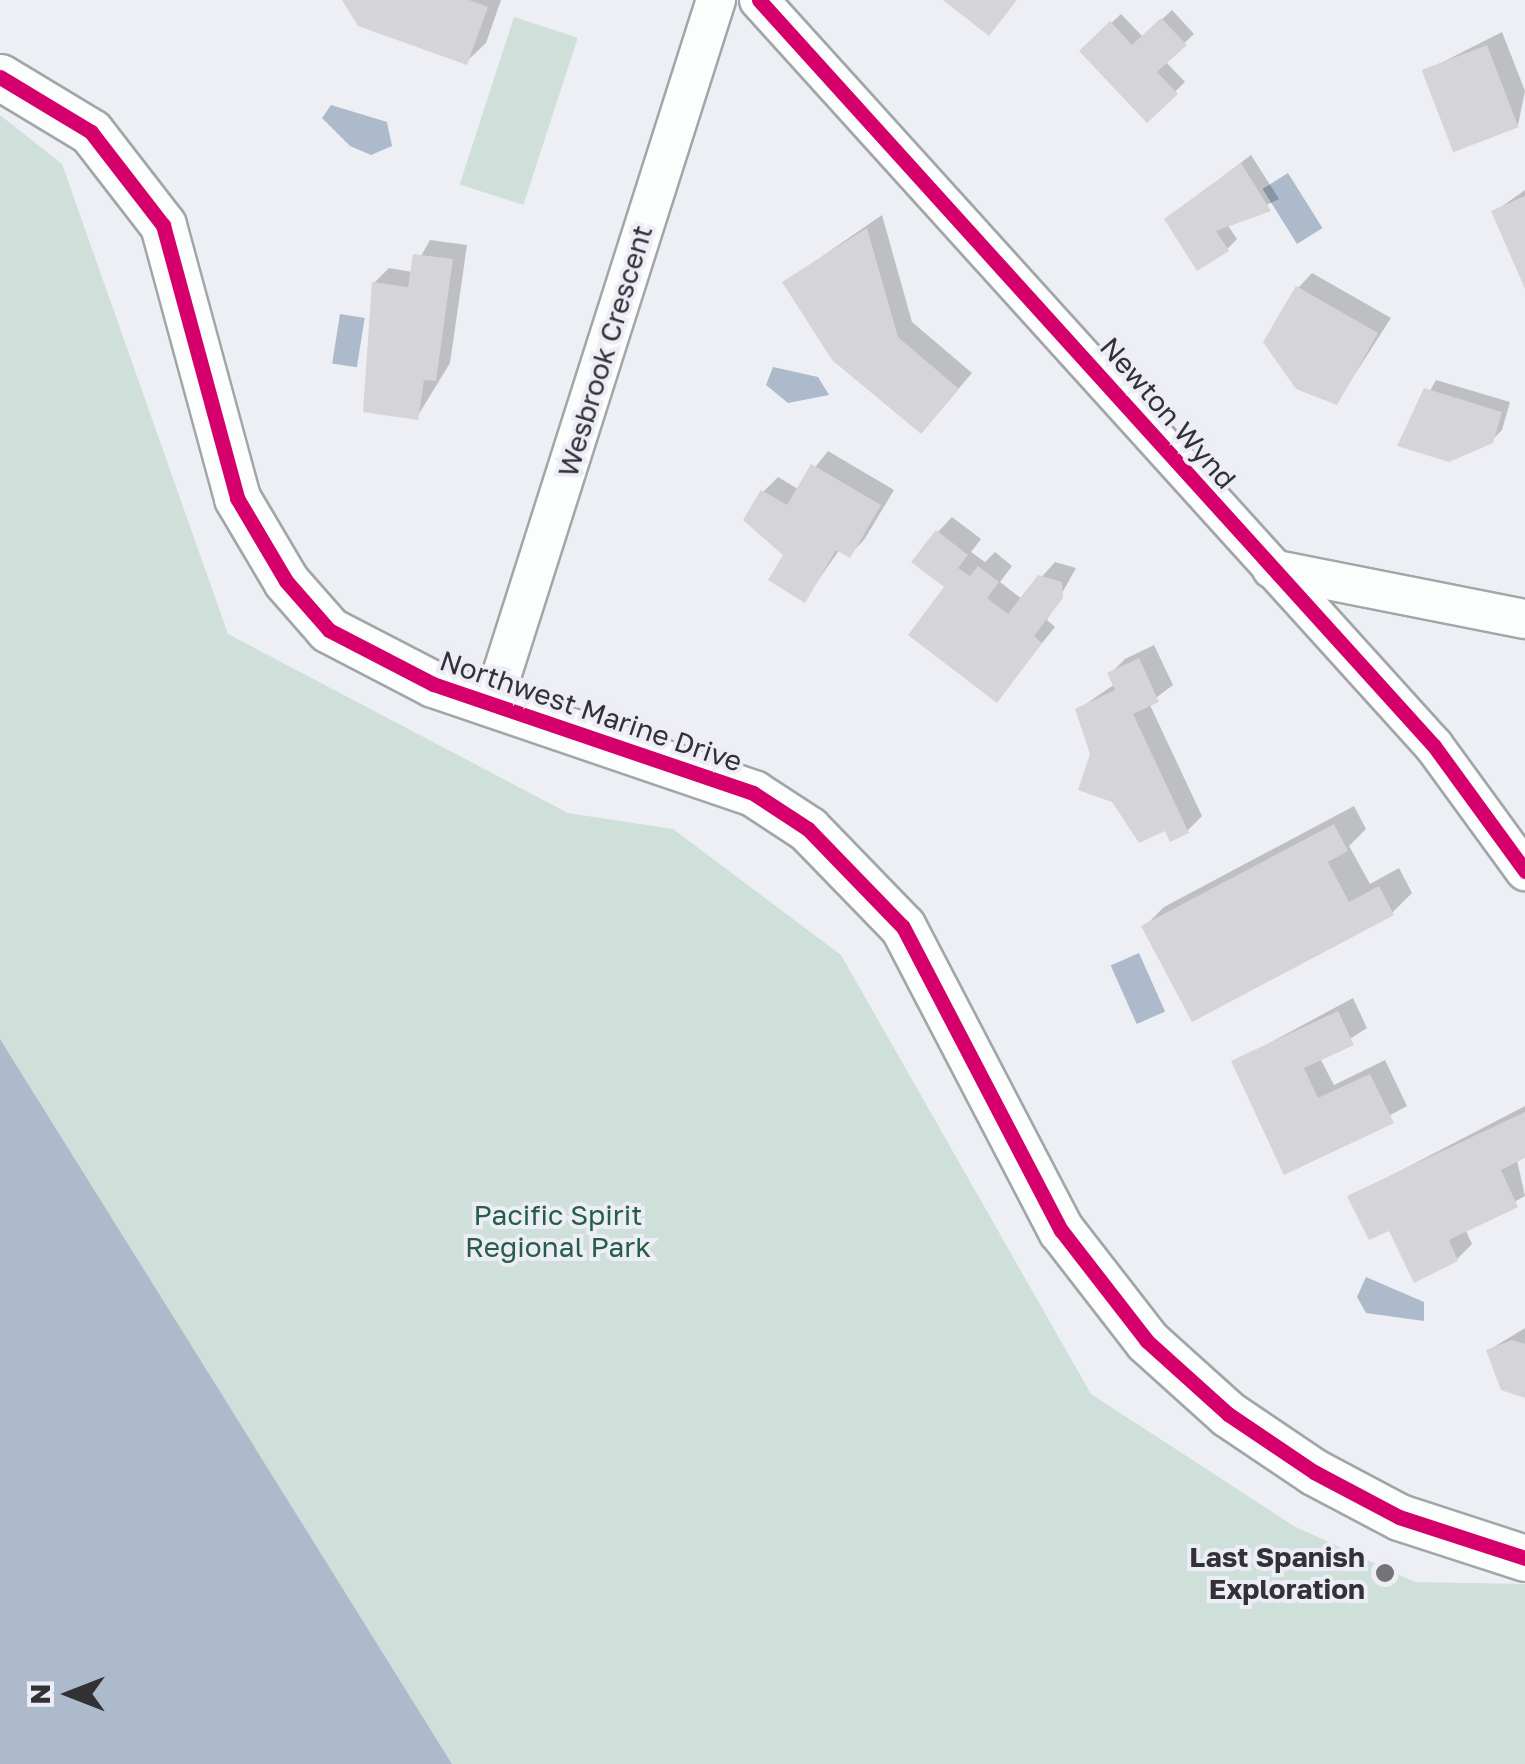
<!DOCTYPE html>
<html>
<head>
<meta charset="utf-8">
<style>
  body { margin:0 }
  #map { position:relative; width:1525px; height:1764px; overflow:hidden; background:#eeeff4; font-family:"Golos Text",sans-serif }
  div>[style] { position:absolute }
  .green>* { inset:0; background:#cfe0da; transform-origin:0 0 }
  .water>* { inset:0; background:#acbacb; transform-origin:0 0 }
  .shadow>* { inset:0; background:#0003 }
  .building>* { inset:0; background:#d5d4d7; transform-origin:0 0 }
  .roads { filter:drop-shadow(2px 0 #a4a5a8) drop-shadow(-2px 0 #a4a5a8) drop-shadow(0 2px #a4a5a8) drop-shadow(0 -2px #a4a5a8) }
  .minor>* { height:38px; margin:-19px; padding:0 19px; transform-origin:19px; border-radius:19px; background:#fcfdfd }
  .tertiary>* { height:45px; margin:-22.5px; padding:0 22.5px; transform-origin:22.5px; border-radius:22.5px; background:#fcfdfd }
  .cycleway>* { height:15px; margin:-7.5px; padding:0 7.5px; transform-origin:7.5px; border-radius:7.5px; background:#d6006c }
  .dots>* { width:28px; height:28px; translate:-50% -50%; box-sizing:border-box; border:5px solid #ecedf6; border-radius:50% }
  span { translate:-50% -50%; white-space:nowrap; text-align:center; line-height:1.15; -webkit-text-stroke:8px #ecedf6; paint-order:stroke }
  .street-label { font-size:28px; color:#323236 }
  .park-label { font-size:28px; color:#265d46 }
  .poi-label { font-size:28px; color:#323236; font-weight:700 }
  .right { translate:-100% -50%; text-align:right }
  .north { position:absolute; left:20px; top:1644px; width:100px; height:100px; -webkit-text-stroke:8px #ecedf6; paint-order:stroke; rotate:270deg; font-size:28px; font-weight:700; line-height:40px; text-align:center; color:#323236 }
  .north::after { content:''; display:block; margin:auto; width:35px; height:45px; background:#323236; clip-path:polygon(50% 0,100% 100%,50% 72%,0 100%) }
</style>
</head>
<body>
<div id="map">
  <div class="green">
    <div style="left:514px;top:17px;width:67px;height:176px;rotate:18deg"></div>
    <div style="clip-path:polygon(0 115px,62px 164px,228px 634px,568px 813px,673px 829px,841px 955px,1091px 1394px,1294px 1526px,1415px 1582px,1525px 1584px,1525px 1764px,452px 1764px,0 1039px)"></div>
  </div>
  <div class="water">
    <div style="clip-path:polygon(331px 105px,387px 122px,392px 146px,371px 155px,350px 146px,322px 118px)"></div>
    <div style="left:1288px;top:173px;width:65px;height:30px;rotate:58deg"></div>
    <div style="left:340px;top:314px;width:25px;height:50px;rotate:9deg"></div>
    <div style="clip-path:polygon(773px 367px,818px 377px,829px 395px,788px 403px,766px 385px)"></div>
    <div style="left:1139px;top:953px;width:64px;height:31px;rotate:66deg"></div>
    <div style="clip-path:polygon(0 1039px,191px 1345px,452px 1764px,0 1764px)"></div>
    <div style="clip-path:polygon(1366px 1277px,1424px 1302px,1424px 1321px,1366px 1313px,1357px 1297px)"></div>
  </div>
  <div class="shadow">
    <div style="clip-path:polygon(343px 0,501px 0,486px 43px,466px 62px)"></div>
    <div style="clip-path:polygon(1172px 10px,1194px 34px,1165px 61px,1185px 82px,1147px 119px,1082px 51px,1121px 14px,1143px 37px)"></div>
    <div style="clip-path:polygon(1502px 32px,1525px 91px,1518px 125px,1425px 71px)"></div>
    <div style="clip-path:polygon(1251px 155px,1279px 199px,1227px 224px,1237px 239px,1227px 249px,1167px 219px)"></div>
    <div style="clip-path:polygon(1525px 190px,1525px 282px,1494px 212px)"></div>
    <div style="clip-path:polygon(882px 215px,912px 322px,972px 373px,935px 416px,785px 282px)"></div>
    <div style="clip-path:polygon(430px 240px,467px 245px,450px 363px,417px 417px,374px 283px,389px 268px,412px 272px)"></div>
    <div style="clip-path:polygon(1312px 273px,1391px 318px,1337px 402px,1298px 288px)"></div>
    <div style="clip-path:polygon(1436px 380px,1510px 402px,1502px 430px,1491px 441px,1400px 444px)"></div>
    <div style="clip-path:polygon(828px 451px,894px 490px,864px 540px,849px 555px,840px 549px,805px 599px,763px 492px,778px 477px,798px 489px)"></div>
    <div style="clip-path:polygon(952px 517px,981px 539px,971px 552px,985px 562px,995px 552px,1012px 566px,1000px 582px,1022px 599px,1055px 562px,1076px 568px,1047px 620px,1055px 627px,997px 699px,948px 587px,938px 532px)"></div>
    <div style="clip-path:polygon(1154px 645px,1173px 685px,1149px 703px,1202px 816px,1187px 831px,1166px 827px,1093px 754px,1077px 710px,1115px 684px,1110px 674px,1125px 659px)"></div>
    <div style="clip-path:polygon(1354px 806px,1366px 829px,1349px 846px,1370px 884px,1399px 868px,1412px 893px,1392px 913px,1144px 927px,1164px 907px)"></div>
    <div style="clip-path:polygon(1353px 998px,1367px 1028px,1320px 1058px,1334px 1085px,1385px 1060px,1407px 1106px,1285px 1172px,1234px 1062px)"></div>
    <div style="clip-path:polygon(1525px 1106px,1525px 1156px,1517px 1160px,1525px 1196px,1465px 1229px,1472px 1244px,1457px 1259px,1350px 1197px)"></div>
    <div style="clip-path:polygon(1525px 1328px,1525px 1395px,1489px 1350px)"></div>
  </div>
  <div class="building">
    <div style="clip-path:polygon(342px 0,469px 0,488px 7px,467px 65px,358px 26px)"></div>
    <div style="clip-path:polygon(943px 0,1017px 0,989px 36px)"></div>
    <div style="clip-path:polygon(1161px 18px,1187px 45px,1157px 72px,1178px 94px,1147px 123px,1079px 51px,1110px 21px,1132px 45px)"></div>
    <div style="left:1487px;top:45px;width:88px;height:70px;rotate:69deg"></div>
    <div style="clip-path:polygon(1241px 163px,1271px 211px,1216px 231px,1229px 251px,1197px 271px,1164px 219px)"></div>
    <div style="clip-path:polygon(1525px 196px,1525px 289px,1491px 211px)"></div>
    <div style="clip-path:polygon(867px 228px,898px 337px,959px 389px,921px 434px,832px 360px,782px 282px)"></div>
    <div style="clip-path:polygon(413px 254px,453px 259px,436px 381px,424px 380px,418px 420px,363px 412px,372px 282px,408px 287px)"></div>
    <div style="clip-path:polygon(1296px 286px,1378px 333px,1337px 405px,1296px 389px,1263px 342px)"></div>
    <div style="clip-path:polygon(1424px 388px,1502px 412px,1493px 443px,1449px 462px,1397px 446px)"></div>
    <div style="clip-path:polygon(811px 464px,881px 505px,850px 558px,836px 550px,805px 603px,768px 580px,783px 555px,743px 520px,761px 490px,787px 505px)"></div>
    <div style="clip-path:polygon(936px 530px,968px 555px,958px 568px,970px 576px,978px 566px,999px 582px,987px 598px,1008px 614px,1038px 575px,1062px 582px,1063px 598px,1034px 636px,1042px 643px,997px 703px,908px 635px,944px 587px,911px 562px)"></div>
    <div style="clip-path:polygon(1139px 658px,1159px 702px,1133px 714px,1189px 833px,1170px 842px,1165px 831px,1139px 843px,1112px 802px,1078px 790px,1090px 754px,1075px 709px,1115px 690px,1107px 673px)"></div>
    <div style="clip-path:polygon(1334px 824px,1348px 851px,1328px 862px,1349px 902px,1379px 886px,1394px 915px,1192px 1022px,1141px 926px)"></div>
    <div style="clip-path:polygon(1338px 1011px,1354px 1045px,1304px 1068px,1318px 1098px,1370px 1074px,1394px 1123px,1284px 1175px,1231px 1061px)"></div>
    <div style="clip-path:polygon(1525px 1112px,1525px 1158px,1501px 1170px,1518px 1207px,1449px 1240px,1458px 1261px,1414px 1283px,1389px 1231px,1369px 1240px,1347px 1196px)"></div>
    <div style="clip-path:polygon(1512px 1340px,1525px 1344px,1525px 1398px,1501px 1390px,1486px 1350px)"></div>
  </div>
  <div class="roads">
    <div class="minor">
      <div style="left:759px;top:0;width:1006px;rotate:47.86deg"></div>
      <div style="left:1434px;top:746px;width:155px;rotate:53.9deg"></div>
      <div style="left:1272px;top:569px;width:258px;rotate:11.2deg"></div>
      <div style="left:493px;top:702px;width:737px;rotate:-72.38deg"></div>
    </div>
    <div class="tertiary">
      <div style="left:0;top:77px;width:106px;rotate:31.1deg"></div>
      <div style="left:91px;top:132px;width:118px;rotate:52.3deg"></div>
      <div style="left:163px;top:225px;width:283px;rotate:74.8deg"></div>
      <div style="left:237px;top:498px;width:96px;rotate:59.4deg"></div>
      <div style="left:286px;top:581px;width:65px;rotate:48.7deg"></div>
      <div style="left:329px;top:630px;width:117px;rotate:27.4deg"></div>
      <div style="left:433px;top:684px;width:338px;rotate:18.8deg"></div>
      <div style="left:753px;top:793px;width:66px;rotate:33.2deg"></div>
      <div style="left:808px;top:829px;width:136px;rotate:45.9deg"></div>
      <div style="left:903px;top:927px;width:342px;rotate:62.5deg"></div>
      <div style="left:1061px;top:1230px;width:140px;rotate:52.2deg"></div>
      <div style="left:1147px;top:1341px;width:109px;rotate:42deg"></div>
      <div style="left:1228px;top:1414px;width:104px;rotate:34deg"></div>
      <div style="left:1314px;top:1472px;width:96px;rotate:27.9deg"></div>
      <div style="left:1399px;top:1517px;width:133px;rotate:18deg"></div>
    </div>
  </div>
  <div class="cycleway">
    <div style="left:759px;top:0;width:1006px;rotate:47.86deg"></div>
    <div style="left:1434px;top:746px;width:155px;rotate:53.9deg"></div>
    <div style="left:0;top:77px;width:106px;rotate:31.1deg"></div>
    <div style="left:91px;top:132px;width:118px;rotate:52.3deg"></div>
    <div style="left:163px;top:225px;width:283px;rotate:74.8deg"></div>
    <div style="left:237px;top:498px;width:96px;rotate:59.4deg"></div>
    <div style="left:286px;top:581px;width:65px;rotate:48.7deg"></div>
    <div style="left:329px;top:630px;width:117px;rotate:27.4deg"></div>
    <div style="left:433px;top:684px;width:338px;rotate:18.8deg"></div>
    <div style="left:753px;top:793px;width:66px;rotate:33.2deg"></div>
    <div style="left:808px;top:829px;width:136px;rotate:45.9deg"></div>
    <div style="left:903px;top:927px;width:342px;rotate:62.5deg"></div>
    <div style="left:1061px;top:1230px;width:140px;rotate:52.2deg"></div>
    <div style="left:1147px;top:1341px;width:109px;rotate:42deg"></div>
    <div style="left:1228px;top:1414px;width:104px;rotate:34deg"></div>
    <div style="left:1314px;top:1472px;width:96px;rotate:27.9deg"></div>
    <div style="left:1399px;top:1517px;width:133px;rotate:18deg"></div>
  </div>
  <div class="dots">
    <div style="left:1385px;top:1573px;background:#747478"></div>
  </div>
  <div class="street-label">
    <span style="left:605px;top:351px;rotate:-73deg">Wesbrook Crescent</span>
    <span style="left:1168px;top:413px;rotate:49deg">Newton Wynd</span>
    <span style="left:591px;top:711px;rotate:19deg">Northwest Marine Drive</span>
  </div>
  <div class="park-label">
    <span style="left:558px;top:1231px">Pacific Spirit<br>Regional Park</span>
  </div>
  <div class="poi-label">
    <span class="right" style="left:1365px;top:1573px">Last Spanish<br>Exploration</span>
  </div>
  <div class="north">N</div>
</div>
</body>
</html>
